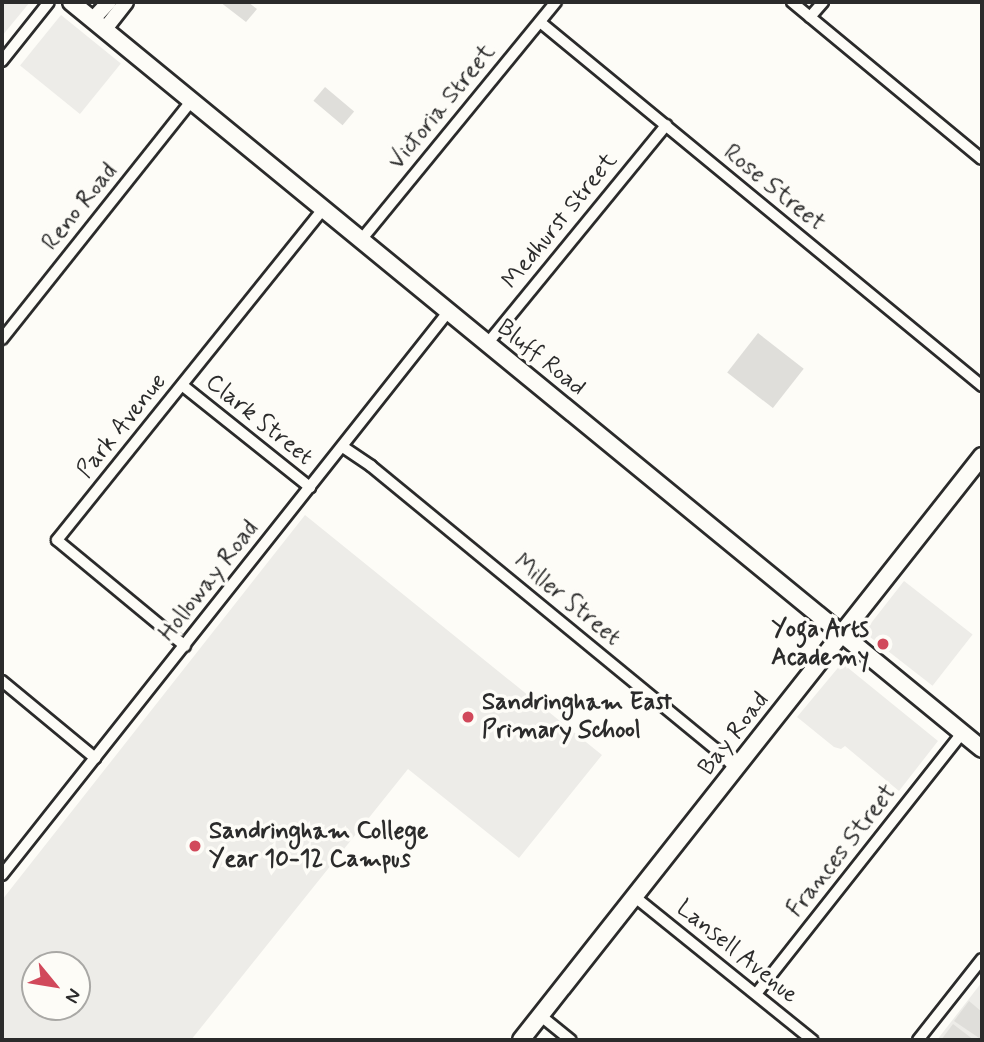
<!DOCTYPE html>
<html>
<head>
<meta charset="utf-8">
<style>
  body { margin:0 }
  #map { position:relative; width:984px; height:1042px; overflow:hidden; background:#fdfcf7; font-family:Mynerve,sans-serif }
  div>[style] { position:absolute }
  .built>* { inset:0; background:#edece8; transform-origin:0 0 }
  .green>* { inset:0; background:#dfdeda; transform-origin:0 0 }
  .roads { filter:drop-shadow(2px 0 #2b2b2b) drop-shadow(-2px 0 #2b2b2b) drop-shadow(0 2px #2b2b2b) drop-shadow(0 -2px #2b2b2b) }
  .minor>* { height:10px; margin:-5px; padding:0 5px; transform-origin:5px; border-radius:5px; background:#fdfcf7 }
  .tertiary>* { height:14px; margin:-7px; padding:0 7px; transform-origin:7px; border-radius:7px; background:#fdfcf7 }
  .secondary>* { height:16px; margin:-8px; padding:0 8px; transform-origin:8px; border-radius:8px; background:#fdfcf7 }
  .dots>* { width:19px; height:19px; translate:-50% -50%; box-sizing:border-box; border:4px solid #fdfcf7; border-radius:50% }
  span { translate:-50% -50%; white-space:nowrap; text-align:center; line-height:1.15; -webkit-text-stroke:7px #fdfcf7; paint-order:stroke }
  .street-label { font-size:24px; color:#2b2b2b }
  .poi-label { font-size:24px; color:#2b2b2b; font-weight:700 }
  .right { translate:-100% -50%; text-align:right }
  .left { translate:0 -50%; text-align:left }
  .frame { position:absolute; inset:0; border:4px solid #2b2b2b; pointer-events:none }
  .north { position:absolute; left:21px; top:951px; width:70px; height:70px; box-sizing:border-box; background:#fdfcf7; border:2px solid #a9a8a5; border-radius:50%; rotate:120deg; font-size:19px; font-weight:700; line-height:28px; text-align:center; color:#2b2b2b }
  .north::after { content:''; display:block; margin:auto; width:24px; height:32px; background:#d1495b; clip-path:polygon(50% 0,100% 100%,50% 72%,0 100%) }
</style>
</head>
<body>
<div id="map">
  <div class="built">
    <div style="clip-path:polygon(2px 2px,30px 2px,2px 36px)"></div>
    <div style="left:61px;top:15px;width:77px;height:65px;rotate:39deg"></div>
    <div style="clip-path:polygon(evenodd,305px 515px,602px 755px,519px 858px,408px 769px,191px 1040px,2px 1040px,2px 900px,305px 515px,35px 965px,77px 965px,77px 1007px,35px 1007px,35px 965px)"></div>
    <div style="left:904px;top:581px;width:87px;height:65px;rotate:38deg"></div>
    <div style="clip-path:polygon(842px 663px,938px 741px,899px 791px,845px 746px,841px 749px,834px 747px,797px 717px)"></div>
    <div style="clip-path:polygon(982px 982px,982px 1040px,937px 1040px)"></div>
  </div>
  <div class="green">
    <div style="clip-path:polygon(220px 2px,248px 2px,257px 9px,246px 22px)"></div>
    <div style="left:325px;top:87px;width:38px;height:18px;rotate:40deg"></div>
    <div style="left:758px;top:333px;width:58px;height:50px;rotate:38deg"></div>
    <div style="clip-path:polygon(969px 1001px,982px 1012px,982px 1040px,954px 1021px)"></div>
    <div style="clip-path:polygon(953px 1024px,974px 1040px,941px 1040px)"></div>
  </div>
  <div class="roads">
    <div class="minor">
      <div style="left:792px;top:2px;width:246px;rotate:39.6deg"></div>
      <div style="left:810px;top:17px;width:20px;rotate:-49deg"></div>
      <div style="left:540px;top:22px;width:573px;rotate:39.47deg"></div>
      <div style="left:2px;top:61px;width:75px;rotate:-51.5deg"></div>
      <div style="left:361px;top:240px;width:308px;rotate:-50.7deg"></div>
      <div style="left:2px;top:339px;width:305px;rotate:-51.5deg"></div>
      <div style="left:487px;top:344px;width:283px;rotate:-50.7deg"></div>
      <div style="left:182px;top:385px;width:164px;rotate:38.6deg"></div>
      <div style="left:343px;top:447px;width:34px;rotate:34deg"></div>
      <div style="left:371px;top:466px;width:446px;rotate:39.4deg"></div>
      <div style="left:716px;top:749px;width:28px;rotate:45deg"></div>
      <div style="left:185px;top:646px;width:166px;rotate:-140.4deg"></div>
      <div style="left:57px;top:540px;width:425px;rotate:-51.2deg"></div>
      <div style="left:2px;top:681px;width:121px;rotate:39.6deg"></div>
      <div style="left:2px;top:875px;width:718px;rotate:-51.61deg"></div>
      <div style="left:635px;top:897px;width:228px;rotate:38.9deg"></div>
      <div style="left:756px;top:994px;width:333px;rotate:-51.7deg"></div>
      <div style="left:541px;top:1016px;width:38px;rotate:39deg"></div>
      <div style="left:918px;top:1040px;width:103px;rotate:-51.7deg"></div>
    </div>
    <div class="tertiary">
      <div style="left:93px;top:19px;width:23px;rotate:-47deg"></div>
      <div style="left:105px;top:29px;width:34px;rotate:-52deg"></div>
    </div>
    <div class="secondary">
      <div style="left:71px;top:2px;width:1178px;rotate:39.35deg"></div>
      <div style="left:521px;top:1040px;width:744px;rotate:-51.71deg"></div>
    </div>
  </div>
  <div class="dots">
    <div style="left:883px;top:644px;background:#d1495b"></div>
    <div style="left:468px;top:717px;background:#d1495b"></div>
    <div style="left:195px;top:846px;background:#d1495b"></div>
  </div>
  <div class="street-label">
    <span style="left:442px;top:107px;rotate:-51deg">Victoria Street</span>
    <span style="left:774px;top:188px;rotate:39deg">Rose Street</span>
    <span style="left:80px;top:207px;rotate:-51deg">Reno Road</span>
    <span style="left:560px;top:221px;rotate:-51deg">Medhurst Street</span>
    <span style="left:541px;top:358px;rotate:39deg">Bluff Road</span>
    <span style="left:259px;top:420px;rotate:39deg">Clark Street</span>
    <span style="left:122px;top:426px;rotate:-51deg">Park Avenue</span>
    <span style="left:209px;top:581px;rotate:-52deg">Holloway Road</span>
    <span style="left:567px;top:600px;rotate:39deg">Miller Street</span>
    <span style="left:734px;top:734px;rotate:-52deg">Bay Road</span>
    <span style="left:842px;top:851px;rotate:-52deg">Frances Street</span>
    <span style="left:737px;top:952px;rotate:39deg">Lansell Avenue</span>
  </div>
  <div class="poi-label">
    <span class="right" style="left:869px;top:644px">Yoga Arts<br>Academy</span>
    <span class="left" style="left:482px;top:717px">Sandringham East<br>Primary School</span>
    <span class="left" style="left:209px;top:846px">Sandringham College<br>Year 10-12 Campus</span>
  </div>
  <div class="frame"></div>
  <div class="north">N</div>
</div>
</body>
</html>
